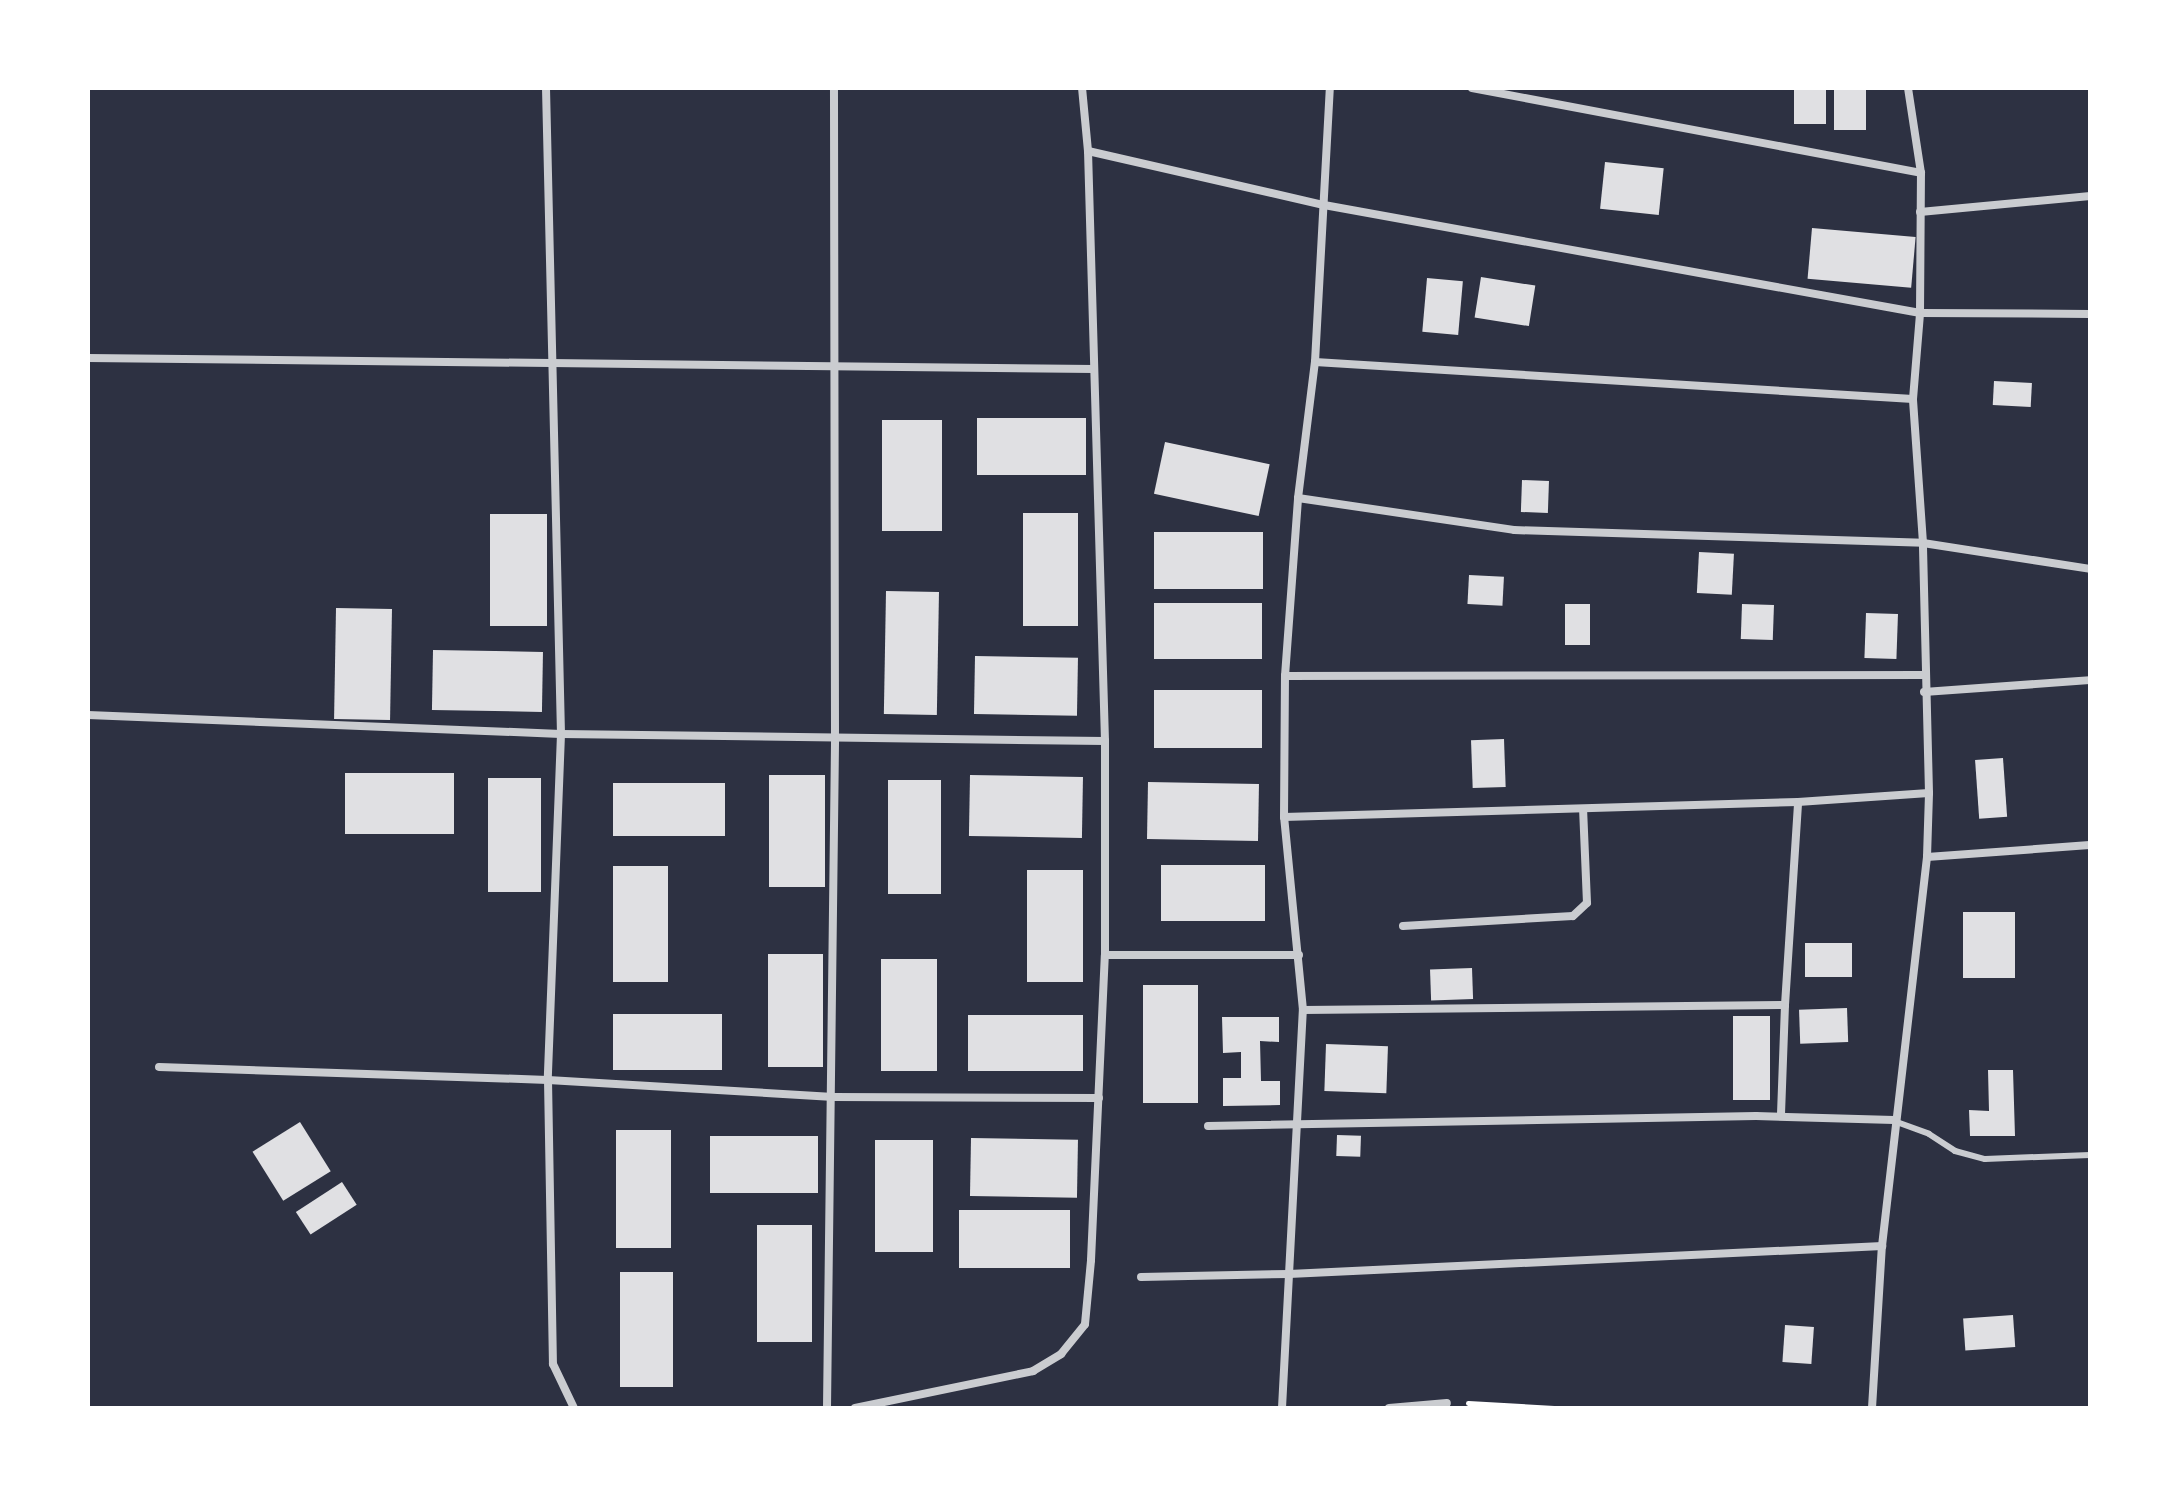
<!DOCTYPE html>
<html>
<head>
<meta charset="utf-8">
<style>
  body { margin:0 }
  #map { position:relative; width:2178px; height:1496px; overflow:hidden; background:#2d3142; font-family:"IBM Plex Sans",sans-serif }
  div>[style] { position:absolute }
  .building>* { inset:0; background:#e0e0e3; transform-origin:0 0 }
  .path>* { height:5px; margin:-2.5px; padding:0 2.5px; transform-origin:2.5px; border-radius:2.5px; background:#fff }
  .service>* { height:6px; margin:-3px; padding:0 3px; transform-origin:3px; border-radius:3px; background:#caccd0 }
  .minor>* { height:8px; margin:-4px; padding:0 4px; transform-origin:4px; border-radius:4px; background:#caccd0 }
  span { translate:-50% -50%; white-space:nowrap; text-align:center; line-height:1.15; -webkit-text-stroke:6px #fff; paint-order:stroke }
  .frame { position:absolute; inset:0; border:90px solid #fff; pointer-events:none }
</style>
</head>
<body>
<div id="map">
  <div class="building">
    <div style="left:1794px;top:88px;width:32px;height:36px"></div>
    <div style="left:1834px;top:88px;width:32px;height:42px"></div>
    <div style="left:1605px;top:162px;width:59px;height:47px;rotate:6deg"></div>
    <div style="left:1812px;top:228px;width:104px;height:51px;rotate:5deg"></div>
    <div style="left:1481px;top:277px;width:55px;height:41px;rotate:9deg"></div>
    <div style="left:1427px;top:278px;width:36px;height:54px;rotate:5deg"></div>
    <div style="left:1994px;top:381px;width:38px;height:24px;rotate:3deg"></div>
    <div style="left:977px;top:418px;width:109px;height:57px"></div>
    <div style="left:882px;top:420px;width:60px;height:111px"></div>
    <div style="left:1165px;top:442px;width:107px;height:53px;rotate:12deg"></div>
    <div style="left:1522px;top:480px;width:27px;height:32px;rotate:2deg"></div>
    <div style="left:1023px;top:513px;width:55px;height:113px"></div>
    <div style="left:490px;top:514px;width:57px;height:112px"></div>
    <div style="left:1154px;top:532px;width:109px;height:57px"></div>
    <div style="left:1699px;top:552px;width:35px;height:41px;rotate:3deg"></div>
    <div style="left:1469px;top:575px;width:35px;height:29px;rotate:3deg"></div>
    <div style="left:886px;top:591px;width:53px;height:123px;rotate:1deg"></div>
    <div style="left:1154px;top:603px;width:108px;height:56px"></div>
    <div style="left:1565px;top:604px;width:25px;height:41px"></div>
    <div style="left:1742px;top:604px;width:32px;height:35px;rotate:2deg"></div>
    <div style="left:336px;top:608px;width:56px;height:111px;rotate:1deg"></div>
    <div style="left:1866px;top:613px;width:32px;height:45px;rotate:2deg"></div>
    <div style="left:433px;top:650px;width:110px;height:60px;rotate:1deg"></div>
    <div style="left:975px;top:656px;width:103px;height:58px;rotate:1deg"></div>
    <div style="left:1154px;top:690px;width:108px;height:58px"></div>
    <div style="left:1504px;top:739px;width:48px;height:33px;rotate:88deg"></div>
    <div style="left:2003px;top:758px;width:59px;height:28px;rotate:86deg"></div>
    <div style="left:345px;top:773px;width:109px;height:61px"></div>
    <div style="left:769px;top:775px;width:56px;height:112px"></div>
    <div style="left:970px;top:775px;width:113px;height:61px;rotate:1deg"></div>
    <div style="left:488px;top:778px;width:53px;height:114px"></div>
    <div style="left:888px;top:780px;width:53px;height:114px"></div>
    <div style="left:1148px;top:782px;width:111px;height:57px;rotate:1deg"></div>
    <div style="left:613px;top:783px;width:112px;height:53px"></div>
    <div style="left:1161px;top:865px;width:104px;height:56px"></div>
    <div style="left:613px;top:866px;width:55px;height:116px"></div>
    <div style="left:1027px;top:870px;width:56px;height:112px"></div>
    <div style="left:1963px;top:912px;width:52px;height:66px"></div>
    <div style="left:1805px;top:943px;width:47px;height:34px"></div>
    <div style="left:768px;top:954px;width:55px;height:113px"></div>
    <div style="left:881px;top:959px;width:56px;height:112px"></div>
    <div style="left:1472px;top:968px;width:31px;height:42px;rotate:88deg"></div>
    <div style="left:1143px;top:985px;width:55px;height:118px"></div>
    <div style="left:1847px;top:1008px;width:34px;height:48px;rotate:88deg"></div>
    <div style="left:613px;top:1014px;width:109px;height:56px"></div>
    <div style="left:968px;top:1015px;width:115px;height:56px"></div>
    <div style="left:1733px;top:1016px;width:37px;height:84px"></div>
    <div style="clip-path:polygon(1222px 1017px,1279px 1017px,1279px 1042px,1260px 1041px,1261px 1081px,1280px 1081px,1280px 1105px,1223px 1106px,1223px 1078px,1241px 1078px,1241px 1052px,1223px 1053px)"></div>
    <div style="left:1326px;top:1044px;width:62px;height:47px;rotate:2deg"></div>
    <div style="clip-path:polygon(1988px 1070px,2013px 1070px,2015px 1136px,1970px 1136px,1969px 1110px,1989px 1111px)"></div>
    <div style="left:300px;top:1122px;width:58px;height:56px;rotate:58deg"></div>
    <div style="left:616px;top:1130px;width:55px;height:118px"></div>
    <div style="left:1337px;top:1135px;width:24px;height:21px;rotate:2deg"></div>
    <div style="left:710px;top:1136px;width:108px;height:57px"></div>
    <div style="left:971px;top:1138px;width:107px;height:58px;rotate:1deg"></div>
    <div style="left:875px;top:1140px;width:58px;height:112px"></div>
    <div style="left:342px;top:1182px;width:27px;height:55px;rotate:57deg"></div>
    <div style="left:959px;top:1210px;width:111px;height:58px"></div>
    <div style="left:757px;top:1225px;width:55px;height:117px"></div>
    <div style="left:620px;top:1272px;width:53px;height:115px"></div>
    <div style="left:2013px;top:1315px;width:32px;height:50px;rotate:86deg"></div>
    <div style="left:1785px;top:1325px;width:29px;height:37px;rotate:4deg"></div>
  </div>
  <div class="path">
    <div style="left:1468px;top:1403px;width:86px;rotate:3.3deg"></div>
  </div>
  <div class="service">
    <div style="left:1894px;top:1121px;width:37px;rotate:20deg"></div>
    <div style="left:1929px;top:1134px;width:31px;rotate:33deg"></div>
    <div style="left:1955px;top:1151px;width:31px;rotate:15deg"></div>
    <div style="left:1985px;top:1159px;width:105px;rotate:-2.2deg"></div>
  </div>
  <div class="minor">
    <div style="left:546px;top:88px;width:646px;rotate:88.67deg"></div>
    <div style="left:561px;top:734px;width:346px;rotate:92.2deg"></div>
    <div style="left:548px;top:1080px;width:284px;rotate:89deg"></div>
    <div style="left:553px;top:1364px;width:49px;rotate:64.5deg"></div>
    <div style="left:1472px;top:88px;width:457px;rotate:10.7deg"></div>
    <div style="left:1088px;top:151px;width:242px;rotate:12.9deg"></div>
    <div style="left:1324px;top:205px;width:606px;rotate:10.27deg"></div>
    <div style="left:1920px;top:313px;width:170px;rotate:0.3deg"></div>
    <div style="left:1920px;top:212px;width:171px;rotate:-5.4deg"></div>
    <div style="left:88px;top:358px;width:1006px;rotate:0.63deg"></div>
    <div style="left:1315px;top:362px;width:599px;rotate:3.54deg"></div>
    <div style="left:1298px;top:498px;width:218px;rotate:8.4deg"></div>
    <div style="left:1514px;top:530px;width:409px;rotate:1.8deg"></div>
    <div style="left:1923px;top:543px;width:169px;rotate:8.8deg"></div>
    <div style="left:1285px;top:676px;width:639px;rotate:-0.09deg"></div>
    <div style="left:1924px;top:692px;width:166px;rotate:-4.1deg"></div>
    <div style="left:88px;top:715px;width:473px;rotate:2.3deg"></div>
    <div style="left:561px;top:734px;width:544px;rotate:0.74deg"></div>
    <div style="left:1284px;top:817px;width:514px;rotate:-1.67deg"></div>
    <div style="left:1927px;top:857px;width:163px;rotate:-4.2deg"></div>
    <div style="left:1403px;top:926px;width:170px;rotate:-3.4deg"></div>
    <div style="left:1573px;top:916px;width:19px;rotate:-43deg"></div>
    <div style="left:1587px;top:903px;width:94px;rotate:-92.4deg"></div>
    <div style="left:1105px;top:955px;width:194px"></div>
    <div style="left:1785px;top:1005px;width:203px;rotate:-86.3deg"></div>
    <div style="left:1798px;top:802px;width:131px;rotate:-3.9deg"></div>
    <div style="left:1303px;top:1010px;width:482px;rotate:-0.6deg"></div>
    <div style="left:1785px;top:1005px;width:111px;rotate:92.1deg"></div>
    <div style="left:159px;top:1067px;width:389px;rotate:1.9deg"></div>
    <div style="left:548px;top:1080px;width:286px;rotate:3.4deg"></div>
    <div style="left:833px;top:1097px;width:266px;rotate:0.2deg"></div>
    <div style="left:1208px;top:1126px;width:548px;rotate:-1.05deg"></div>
    <div style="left:1756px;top:1116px;width:138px;rotate:1.7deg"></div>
    <div style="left:1141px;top:1277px;width:148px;rotate:-1.2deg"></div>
    <div style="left:1289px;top:1274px;width:594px;rotate:-2.7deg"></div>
    <div style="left:827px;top:1408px;width:669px;rotate:-89.31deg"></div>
    <div style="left:835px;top:739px;width:651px;rotate:-90.09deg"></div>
    <div style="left:855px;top:1408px;width:182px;rotate:-11.7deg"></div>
    <div style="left:1033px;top:1371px;width:33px;rotate:-31deg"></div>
    <div style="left:1061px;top:1354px;width:38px;rotate:-51deg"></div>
    <div style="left:1085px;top:1324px;width:64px;rotate:-84.6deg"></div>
    <div style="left:1091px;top:1260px;width:305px;rotate:-87.4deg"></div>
    <div style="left:1105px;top:955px;width:214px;rotate:-90deg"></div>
    <div style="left:1105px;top:741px;width:590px;rotate:-91.65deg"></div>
    <div style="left:1088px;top:151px;width:63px;rotate:-95.4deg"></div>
    <div style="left:1282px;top:1408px;width:399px;rotate:-87deg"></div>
    <div style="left:1303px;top:1010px;width:194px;rotate:-95.6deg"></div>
    <div style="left:1284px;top:817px;width:141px;rotate:-89.6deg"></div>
    <div style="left:1285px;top:676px;width:178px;rotate:-85.8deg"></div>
    <div style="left:1298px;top:498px;width:137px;rotate:-82.9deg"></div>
    <div style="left:1315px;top:362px;width:274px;rotate:-86.9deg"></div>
    <div style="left:1389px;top:1408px;width:58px;rotate:-4.9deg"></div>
    <div style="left:1872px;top:1408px;width:162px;rotate:-86.5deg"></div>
    <div style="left:1882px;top:1246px;width:392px;rotate:-83.4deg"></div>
    <div style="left:1927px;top:857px;width:64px;rotate:-88.2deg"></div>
    <div style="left:1929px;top:793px;width:250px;rotate:-91.4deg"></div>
    <div style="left:1923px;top:543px;width:144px;rotate:-94deg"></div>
    <div style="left:1913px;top:399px;width:86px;rotate:-85.3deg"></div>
    <div style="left:1920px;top:313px;width:140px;rotate:-89.6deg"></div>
    <div style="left:1921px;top:173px;width:86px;rotate:-98.7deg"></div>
  </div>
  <div class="frame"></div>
</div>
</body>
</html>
